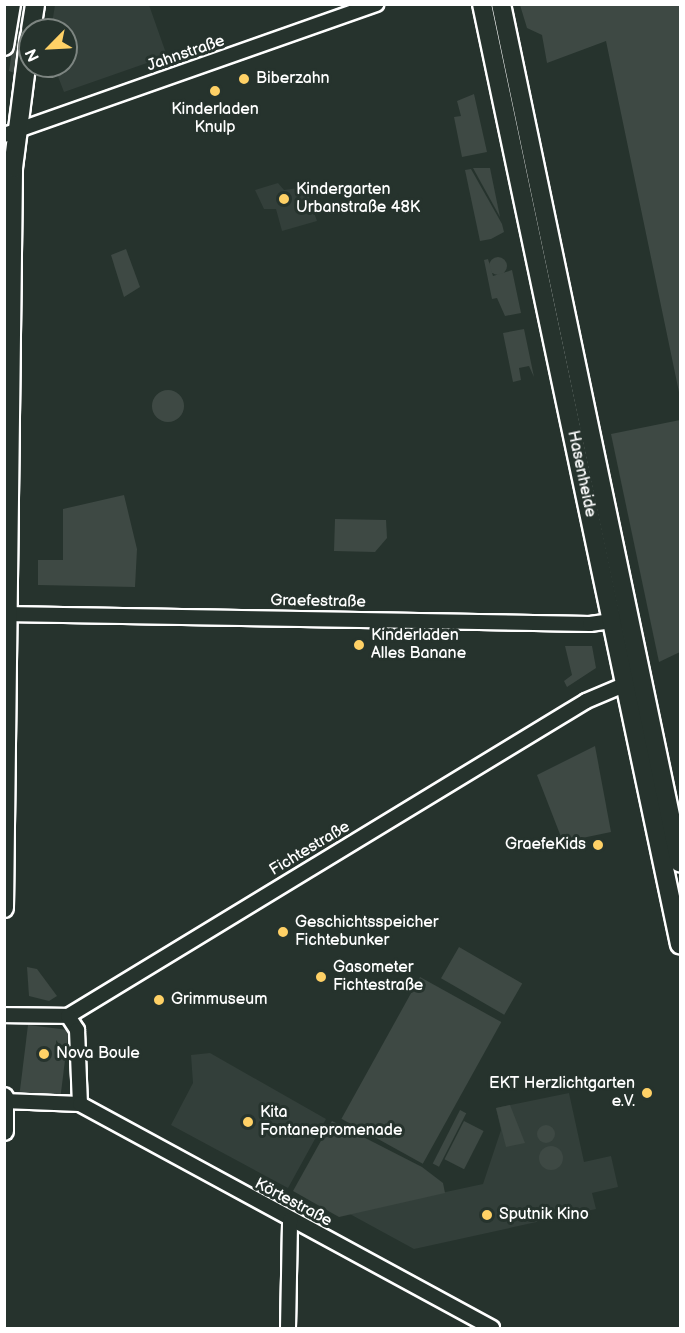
<!DOCTYPE html>
<html>
<head>
<meta charset="utf-8">
<style>
  body { margin:0 }
  #map { position:relative; width:685px; height:1333px; overflow:hidden; background:#26332d; font-family:"Balsamiq Sans",sans-serif }
  div>[style] { position:absolute }
  .built>* { inset:0; background:#333f3a }
  .green>* { inset:0; background:#3e4944; transform-origin:0 0 }
  .round { border-radius:50% }
  .roads { filter:drop-shadow(2px 0 #fff) drop-shadow(-2px 0 #fff) drop-shadow(0 2px #fff) drop-shadow(0 -2px #fff) }
  .street>* { height:14px; margin:-7px; padding:0 7px; transform-origin:7px; border-radius:7px; background:#26332d }
  .secondary>* { height:18px; margin:-9px; padding:0 9px; transform-origin:9px; border-radius:9px; background:#26332d }
  .dots>* { width:16px; height:16px; translate:-50% -50%; box-sizing:border-box; border:3px solid #26332d; border-radius:50% }
  span { translate:-50% -50%; white-space:nowrap; text-align:center; line-height:1.15; -webkit-text-stroke:6px #26332d; paint-order:stroke }
  .street-label { font-size:16px; color:#fff }
  .poi-label { font-size:16px; color:#fff }
  .left { translate:0 -50%; text-align:left }
  .right { translate:-100% -50%; text-align:right }
  .frame { position:absolute; inset:0; border:6px solid #fff; pointer-events:none }
  .north { position:absolute; left:18px; top:18px; width:60px; height:60px; box-sizing:border-box; background:#26332d; border:2px solid #7d8581; border-radius:50%; rotate:246deg; font-size:16px; font-weight:700; line-height:24px; text-align:center; color:#fff }
  .north::after { content:''; display:block; margin:auto; width:21px; height:27px; background:#ffd166; clip-path:polygon(50% 0,100% 100%,50% 72%,0 100%) }
</style>
</head>
<body>
<div id="map">
  <div class="built">
    <div style="clip-path:polygon(55px 5px,149px 5px,167px 56px,64px 92px,54px 66px,66px 66px,66px 30px,51px 30px)"></div>
    <div style="clip-path:polygon(278px 183px,284px 190px,305px 187px,317px 221px,282px 231px,276px 209px,264px 209px,255px 190px)"></div>
    <div style="clip-path:polygon(210px 1053px,326px 1119px,288px 1188px,171px 1125px,193px 1083px,191px 1055px)"></div>
    <div style="clip-path:polygon(569px 1093px,584px 1162px,611px 1156px,618px 1187px,592px 1193px,596px 1209px,414px 1249px,348px 1213px,483px 1184px,501px 1130px,496px 1108px)"></div>
  </div>
  <div class="green">
    <div style="clip-path:polygon(19px 5px,29px 5px,17px 74px,9px 71px)"></div>
    <div style="clip-path:polygon(520px 5px,680px 5px,680px 397px,606px 41px,547px 63px,542px 35px,527px 28px)"></div>
    <div style="clip-path:polygon(474px 94px,487px 152px,462px 157px,454px 117px,461px 116px,457px 101px)"></div>
    <div style="clip-path:polygon(473px 168px,490px 168px,500px 217px)"></div>
    <div style="clip-path:polygon(471px 169px,502px 224px,504px 232px,491px 239px,480px 241px,465px 170px)"></div>
    <div style="clip-path:polygon(126px 249px,140px 287px,124px 297px,111px 255px)"></div>
    <div class="round" style="left:489px;top:257px;width:18px;height:18px"></div>
    <div style="clip-path:polygon(488px 259px,493px 276px,512px 270px,521px 313px,505px 316px,497px 298px,492px 299px,484px 260px)"></div>
    <div style="clip-path:polygon(524px 329px,534px 377px,529px 366px,519px 368px,521px 380px,513px 382px,503px 333px)"></div>
    <div class="round" style="left:152px;top:390px;width:32px;height:32px"></div>
    <div style="clip-path:polygon(680px 420px,680px 652px,659px 662px,611px 434px)"></div>
    <div style="clip-path:polygon(124px 495px,137px 549px,135px 587px,38px 585px,38px 560px,63px 560px,63px 509px)"></div>
    <div style="clip-path:polygon(335px 519px,386px 520px,387px 538px,375px 552px,334px 551px)"></div>
    <div style="clip-path:polygon(565px 646px,592px 646px,596px 668px,567px 687px,564px 681px,572px 675px)"></div>
    <div style="clip-path:polygon(595px 746px,611px 832px,563px 842px,537px 775px)"></div>
    <div style="left:459px;top:947px;width:73px;height:36px;rotate:30deg"></div>
    <div style="clip-path:polygon(27px 967px,37px 969px,57px 996px,49px 1001px,29px 996px)"></div>
    <div style="left:420px;top:977px;width:93px;height:162px;rotate:29deg"></div>
    <div style="left:28px;top:1025px;width:41px;height:67px;rotate:7deg"></div>
    <div style="clip-path:polygon(510px 1105px,525px 1143px,506px 1147px,496px 1108px)"></div>
    <div style="left:460px;top:1110px;width:7px;height:60px;rotate:27deg"></div>
    <div style="clip-path:polygon(332px 1121px,422px 1167px,443px 1183px,445px 1193px,339px 1217px,293px 1191px)"></div>
    <div style="left:464px;top:1121px;width:22px;height:43px;rotate:27deg"></div>
    <div class="round" style="left:537px;top:1125px;width:18px;height:18px"></div>
    <div class="round" style="left:539px;top:1146px;width:24px;height:24px"></div>
  </div>
  <div class="roads">
    <div class="street">
      <div style="left:4px;top:135px;width:395px;rotate:-19.4deg"></div>
      <div style="left:4px;top:614px;width:586px;rotate:0.98deg"></div>
      <div style="left:590px;top:624px;width:29px;rotate:-8deg"></div>
      <div style="left:4px;top:1015px;width:64px;rotate:0.9deg"></div>
      <div style="left:68px;top:1016px;width:606px;rotate:-31.3deg"></div>
      <div style="left:586px;top:701px;width:43px;rotate:-23deg"></div>
      <div style="left:68px;top:1016px;width:17px;rotate:57deg"></div>
      <div style="left:77px;top:1030px;width:74px;rotate:87.7deg"></div>
      <div style="left:4px;top:1101px;width:76px;rotate:2.3deg"></div>
      <div style="left:80px;top:1104px;width:469px;rotate:28.5deg"></div>
      <div style="left:288px;top:1328px;width:108px;rotate:-88.9deg"></div>
    </div>
    <div class="secondary">
      <div style="left:482px;top:4px;width:961px;rotate:78.11deg"></div>
      <div style="left:501px;top:4px;width:877px;rotate:78.23deg"></div>
      <div style="left:31px;top:30px;width:26px;rotate:-81deg"></div>
      <div style="left:4px;top:46px;width:43px;rotate:-80.5deg"></div>
      <div style="left:4px;top:908px;width:740px;rotate:-89.3deg"></div>
      <div style="left:13px;top:168px;width:133px;rotate:-82.7deg"></div>
      <div style="left:4px;top:1097px;width:34px;rotate:90deg"></div>
    </div>
  </div>
  <div class="dots">
    <div style="left:244px;top:79px;background:#ffd166"></div>
    <div style="left:215px;top:91px;background:#ffd166"></div>
    <div style="left:284px;top:199px;background:#ffd166"></div>
    <div style="left:359px;top:645px;background:#ffd166"></div>
    <div style="left:598px;top:845px;background:#ffd166"></div>
    <div style="left:283px;top:932px;background:#ffd166"></div>
    <div style="left:321px;top:977px;background:#ffd166"></div>
    <div style="left:159px;top:1000px;background:#ffd166"></div>
    <div style="left:44px;top:1054px;background:#ffd166"></div>
    <div style="left:647px;top:1093px;background:#ffd166"></div>
    <div style="left:248px;top:1122px;background:#ffd166"></div>
    <div style="left:487px;top:1215px;background:#ffd166"></div>
  </div>
  <div class="street-label">
    <span style="left:186px;top:54px;rotate:-19deg">Jahnstraße</span>
    <span style="left:581px;top:474px;rotate:78deg">Hasenheide</span>
    <span style="left:318px;top:602px;rotate:1deg">Graefestraße</span>
    <span style="left:310px;top:849px;rotate:-31deg">Fichtestraße</span>
    <span style="left:293px;top:1203px;rotate:28deg">Körtestraße</span>
  </div>
  <div class="poi-label">
    <span class="left" style="left:256px;top:79px">Biberzahn</span>
    <span style="left:215px;top:119px">Kinderladen<br>Knulp</span>
    <span class="left" style="left:296px;top:199px">Kindergarten<br>Urbanstraße 48K</span>
    <span class="left" style="left:371px;top:645px">Kinderladen<br>Alles Banane</span>
    <span class="right" style="left:586px;top:845px">GraefeKids</span>
    <span class="left" style="left:295px;top:932px">Geschichtsspeicher<br>Fichtebunker</span>
    <span class="left" style="left:333px;top:977px">Gasometer<br>Fichtestraße</span>
    <span class="left" style="left:171px;top:1000px">Grimmuseum</span>
    <span class="left" style="left:56px;top:1054px">Nova Boule</span>
    <span class="right" style="left:635px;top:1093px">EKT Herzlichtgarten<br>e.V.</span>
    <span class="left" style="left:260px;top:1122px">Kita<br>Fontanepromenade</span>
    <span class="left" style="left:499px;top:1215px">Sputnik Kino</span>
  </div>
  <div class="frame"></div>
  <div class="north">N</div>
</div>
</body>
</html>
